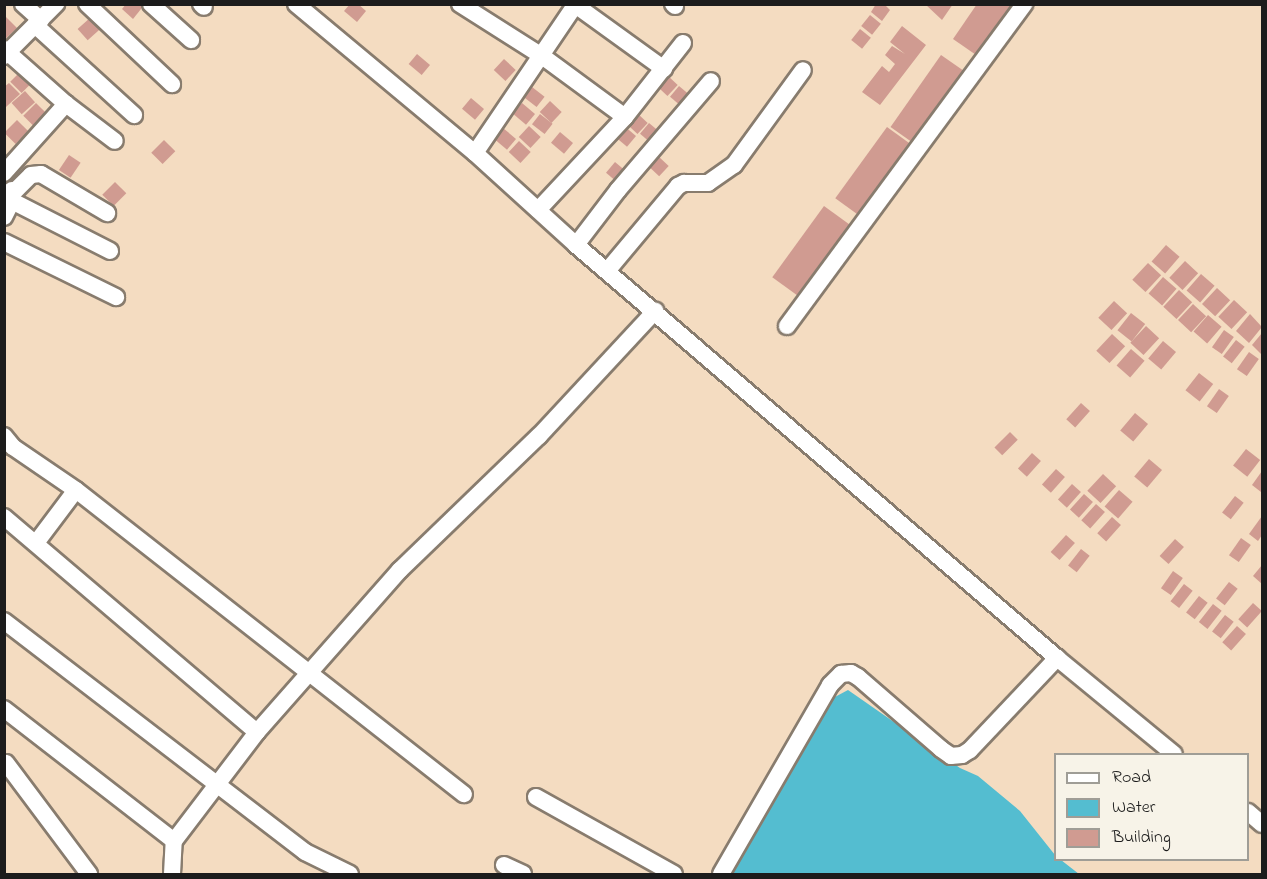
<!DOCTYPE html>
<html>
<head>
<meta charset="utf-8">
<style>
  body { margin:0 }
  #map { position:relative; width:1267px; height:879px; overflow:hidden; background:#f4dcc1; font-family:"Indie Flower",sans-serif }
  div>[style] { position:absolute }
  .water>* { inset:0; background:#54bdd0 }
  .building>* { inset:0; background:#d09b91; transform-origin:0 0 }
  .roads { filter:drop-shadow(2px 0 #887c6e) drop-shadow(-2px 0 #887c6e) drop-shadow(0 2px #887c6e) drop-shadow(0 -2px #887c6e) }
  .minor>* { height:16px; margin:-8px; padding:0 8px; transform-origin:8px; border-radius:8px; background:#fff }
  span { translate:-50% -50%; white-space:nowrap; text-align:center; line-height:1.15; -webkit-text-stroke:5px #f7f3e8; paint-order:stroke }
  .frame { position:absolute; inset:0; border:6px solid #1c1c1c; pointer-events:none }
  .legend { position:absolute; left:1054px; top:753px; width:195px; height:108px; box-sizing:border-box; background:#f7f3e8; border:2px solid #9f9d96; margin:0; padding:8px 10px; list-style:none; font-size:18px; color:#1c1c1c }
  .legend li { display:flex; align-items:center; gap:12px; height:30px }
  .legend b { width:30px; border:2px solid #9f9d96 }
</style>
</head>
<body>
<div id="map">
  <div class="water">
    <div style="clip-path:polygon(848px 690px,960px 768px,978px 776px,1020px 811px,1055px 855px,1056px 860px,1061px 860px,1079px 874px,729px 874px,833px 698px)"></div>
  </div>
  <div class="building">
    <div style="clip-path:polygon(126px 4px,145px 4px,133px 19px,122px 9px)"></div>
    <div style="clip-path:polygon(350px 4px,358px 4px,366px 11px,357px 22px,344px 11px)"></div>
    <div style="clip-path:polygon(876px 4px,884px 4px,890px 10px,882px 21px,871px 12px)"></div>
    <div style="clip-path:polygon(925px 4px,953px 4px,942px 20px)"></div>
    <div style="clip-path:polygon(977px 4px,1016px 4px,979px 57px,953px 39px)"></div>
    <div style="left:870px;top:15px;width:14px;height:14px;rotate:39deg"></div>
    <div style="clip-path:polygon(6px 17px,17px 28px,4px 40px,4px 18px)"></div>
    <div style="left:91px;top:17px;width:15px;height:18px;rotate:48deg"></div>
    <div style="clip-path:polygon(902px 26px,926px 45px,880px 105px,862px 92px,882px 66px,889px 72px,895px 64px,885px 55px,892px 46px,905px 54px,890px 42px)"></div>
    <div style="left:860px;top:29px;width:14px;height:14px;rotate:39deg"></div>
    <div style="left:417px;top:54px;width:17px;height:13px;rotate:40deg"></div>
    <div style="left:941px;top:55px;width:32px;height:88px;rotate:35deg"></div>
    <div style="left:504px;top:59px;width:16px;height:15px;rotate:43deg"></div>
    <div style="left:23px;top:69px;width:16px;height:18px;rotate:45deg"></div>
    <div style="left:666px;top:74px;width:16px;height:15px;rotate:43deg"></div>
    <div style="clip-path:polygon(9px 83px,20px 94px,6px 107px,4px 87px)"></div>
    <div style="left:679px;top:86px;width:17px;height:14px;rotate:40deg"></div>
    <div style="left:532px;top:87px;width:16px;height:13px;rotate:38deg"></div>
    <div style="left:25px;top:91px;width:15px;height:18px;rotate:48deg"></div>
    <div style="left:471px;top:98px;width:17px;height:14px;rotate:40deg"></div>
    <div style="left:550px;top:101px;width:16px;height:15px;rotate:43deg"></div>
    <div style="left:36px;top:103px;width:16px;height:18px;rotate:45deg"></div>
    <div style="left:522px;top:103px;width:17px;height:14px;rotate:40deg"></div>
    <div style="left:636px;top:112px;width:16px;height:15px;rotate:43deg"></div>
    <div style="left:540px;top:114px;width:16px;height:13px;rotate:38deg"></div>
    <div style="left:17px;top:120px;width:16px;height:18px;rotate:45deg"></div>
    <div style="left:649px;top:123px;width:17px;height:14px;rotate:40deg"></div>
    <div style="left:623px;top:125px;width:17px;height:14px;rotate:40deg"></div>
    <div style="left:529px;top:126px;width:16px;height:15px;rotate:43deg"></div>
    <div style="left:887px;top:127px;width:32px;height:88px;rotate:36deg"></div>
    <div style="left:503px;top:128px;width:17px;height:14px;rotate:40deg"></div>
    <div style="left:560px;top:132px;width:17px;height:14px;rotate:40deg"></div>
    <div style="left:164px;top:140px;width:16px;height:18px;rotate:45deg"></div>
    <div style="left:519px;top:141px;width:16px;height:15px;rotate:43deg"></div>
    <div style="left:69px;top:155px;width:14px;height:18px;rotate:34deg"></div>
    <div style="left:657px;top:155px;width:16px;height:14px;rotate:43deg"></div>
    <div style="left:615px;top:162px;width:17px;height:14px;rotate:40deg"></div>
    <div style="left:115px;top:182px;width:16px;height:18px;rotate:45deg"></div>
    <div style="left:824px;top:206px;width:32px;height:88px;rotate:36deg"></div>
    <div style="left:1166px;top:245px;width:18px;height:22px;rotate:41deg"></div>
    <div style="left:1185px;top:261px;width:18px;height:23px;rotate:43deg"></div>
    <div style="left:1148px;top:263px;width:18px;height:23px;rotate:43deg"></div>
    <div style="left:1201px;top:274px;width:18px;height:22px;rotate:41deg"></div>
    <div style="left:1163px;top:277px;width:18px;height:22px;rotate:41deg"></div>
    <div style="left:1217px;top:288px;width:18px;height:22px;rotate:43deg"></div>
    <div style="left:1179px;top:290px;width:18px;height:23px;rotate:43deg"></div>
    <div style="left:1234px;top:300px;width:18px;height:23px;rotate:43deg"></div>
    <div style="left:1114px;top:301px;width:18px;height:23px;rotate:43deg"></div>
    <div style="left:1193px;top:304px;width:18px;height:22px;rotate:43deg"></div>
    <div style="left:1131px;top:313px;width:18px;height:22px;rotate:38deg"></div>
    <div style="clip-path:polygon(1250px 314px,1262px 327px,1249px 343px,1236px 331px)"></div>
    <div style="left:1208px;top:315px;width:18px;height:22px;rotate:41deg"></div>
    <div style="left:1146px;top:326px;width:18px;height:23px;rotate:43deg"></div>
    <div style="left:1224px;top:330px;width:12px;height:21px;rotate:35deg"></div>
    <div style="clip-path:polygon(1262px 333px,1262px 355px,1252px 345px)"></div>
    <div style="left:1112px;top:334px;width:18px;height:23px;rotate:43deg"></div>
    <div style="left:1236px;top:340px;width:11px;height:21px;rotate:38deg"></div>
    <div style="left:1163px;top:341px;width:17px;height:23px;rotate:40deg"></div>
    <div style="left:1131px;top:349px;width:18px;height:22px;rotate:41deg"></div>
    <div style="left:1249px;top:352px;width:12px;height:21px;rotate:35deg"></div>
    <div style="left:1199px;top:373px;width:18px;height:22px;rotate:38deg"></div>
    <div style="left:1219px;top:389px;width:12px;height:21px;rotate:35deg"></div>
    <div style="left:1081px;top:403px;width:12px;height:22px;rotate:42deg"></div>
    <div style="left:1135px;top:413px;width:17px;height:23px;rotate:40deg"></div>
    <div style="left:1010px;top:432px;width:11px;height:22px;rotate:45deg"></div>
    <div style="left:1246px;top:449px;width:18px;height:21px;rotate:38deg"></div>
    <div style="left:1032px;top:453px;width:12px;height:21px;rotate:42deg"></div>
    <div style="left:1149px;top:459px;width:17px;height:23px;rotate:40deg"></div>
    <div style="left:1056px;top:469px;width:12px;height:21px;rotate:42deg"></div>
    <div style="clip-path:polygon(1262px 471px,1262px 491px,1261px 492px,1252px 485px)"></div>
    <div style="left:1103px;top:474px;width:18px;height:23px;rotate:43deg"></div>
    <div style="left:1072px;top:484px;width:12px;height:21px;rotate:42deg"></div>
    <div style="left:1119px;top:490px;width:18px;height:22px;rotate:41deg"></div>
    <div style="left:1084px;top:494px;width:12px;height:21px;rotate:42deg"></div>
    <div style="left:1235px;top:496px;width:11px;height:21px;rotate:38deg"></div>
    <div style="left:1096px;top:504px;width:12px;height:22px;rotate:42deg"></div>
    <div style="clip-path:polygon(1262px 516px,1262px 535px,1258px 541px,1249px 534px)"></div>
    <div style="left:1112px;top:517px;width:12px;height:22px;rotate:42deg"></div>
    <div style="left:1066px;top:535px;width:12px;height:23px;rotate:42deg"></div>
    <div style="left:1241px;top:538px;width:12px;height:21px;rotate:35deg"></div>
    <div style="left:1175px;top:539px;width:12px;height:23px;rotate:42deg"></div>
    <div style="left:1081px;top:549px;width:11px;height:21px;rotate:38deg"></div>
    <div style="clip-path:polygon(1262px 565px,1262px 584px,1253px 576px)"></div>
    <div style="left:1173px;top:571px;width:12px;height:21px;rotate:35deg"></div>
    <div style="left:1229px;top:582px;width:11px;height:21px;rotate:38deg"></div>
    <div style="left:1184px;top:584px;width:11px;height:22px;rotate:38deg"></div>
    <div style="left:1199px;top:596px;width:11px;height:21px;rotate:38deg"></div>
    <div style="left:1253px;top:603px;width:12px;height:22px;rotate:42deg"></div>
    <div style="left:1213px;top:604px;width:11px;height:23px;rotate:38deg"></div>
    <div style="left:1225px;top:615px;width:11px;height:21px;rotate:38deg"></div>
    <div style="left:1237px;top:626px;width:12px;height:22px;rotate:42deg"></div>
  </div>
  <div class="roads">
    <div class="minor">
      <div style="left:23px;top:4px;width:24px;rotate:42deg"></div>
      <div style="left:87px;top:4px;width:117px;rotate:43.3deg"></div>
      <div style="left:151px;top:4px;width:54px;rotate:42deg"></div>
      <div style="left:201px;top:4px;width:4px;rotate:45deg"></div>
      <div style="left:296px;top:4px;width:233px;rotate:39.8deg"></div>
      <div style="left:475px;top:153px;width:137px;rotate:42.3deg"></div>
      <div style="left:576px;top:245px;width:634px;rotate:40.65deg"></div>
      <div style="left:1057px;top:658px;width:151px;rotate:39.4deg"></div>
      <div style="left:460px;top:4px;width:97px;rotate:32.4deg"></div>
      <div style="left:542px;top:56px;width:103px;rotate:36.3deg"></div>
      <div style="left:574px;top:4px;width:111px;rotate:35.8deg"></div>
      <div style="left:673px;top:4px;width:3px;rotate:45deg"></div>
      <div style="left:35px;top:25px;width:134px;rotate:42.3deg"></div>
      <div style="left:4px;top:49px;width:83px;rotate:41.6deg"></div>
      <div style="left:66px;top:104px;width:61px;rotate:37.1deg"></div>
      <div style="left:4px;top:56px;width:74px;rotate:-45deg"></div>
      <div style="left:475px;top:153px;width:180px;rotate:-55.9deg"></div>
      <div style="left:4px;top:173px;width:93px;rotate:-48.1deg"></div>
      <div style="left:13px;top:193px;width:25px;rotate:-45deg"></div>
      <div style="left:31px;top:175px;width:10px;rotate:-6deg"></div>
      <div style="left:41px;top:174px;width:77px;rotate:30.6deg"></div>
      <div style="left:12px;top:201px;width:110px;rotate:27deg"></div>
      <div style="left:538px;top:210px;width:127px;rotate:-46.9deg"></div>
      <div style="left:625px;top:117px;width:94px;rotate:-51.9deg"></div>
      <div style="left:4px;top:217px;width:18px;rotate:-63deg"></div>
      <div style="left:12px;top:201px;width:11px;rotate:-90deg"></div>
      <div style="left:4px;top:242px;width:125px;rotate:26.2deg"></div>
      <div style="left:576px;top:245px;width:69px;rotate:-52.6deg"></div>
      <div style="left:618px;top:190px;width:143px;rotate:-49.5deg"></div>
      <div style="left:607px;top:271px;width:111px;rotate:-50.1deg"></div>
      <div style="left:678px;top:186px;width:7px;rotate:-27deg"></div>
      <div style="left:684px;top:183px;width:24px"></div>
      <div style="left:708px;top:183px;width:32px;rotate:-35deg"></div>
      <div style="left:734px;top:165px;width:117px;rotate:-54deg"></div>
      <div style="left:787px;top:326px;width:400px;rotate:-53.6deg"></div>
      <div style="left:4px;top:436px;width:14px;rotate:51deg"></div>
      <div style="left:13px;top:447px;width:76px;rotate:34.3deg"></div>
      <div style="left:76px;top:490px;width:493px;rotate:38.1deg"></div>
      <div style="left:4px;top:517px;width:332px;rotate:40.4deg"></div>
      <div style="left:36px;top:543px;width:66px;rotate:-53deg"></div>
      <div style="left:4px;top:621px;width:379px;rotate:37.5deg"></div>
      <div style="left:305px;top:852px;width:50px;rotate:26.1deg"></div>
      <div style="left:4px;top:709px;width:215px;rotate:37.8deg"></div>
      <div style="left:6px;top:763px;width:139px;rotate:53.2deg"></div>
      <div style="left:536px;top:797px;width:158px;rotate:29.2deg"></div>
      <div style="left:1248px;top:812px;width:18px;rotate:41deg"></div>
      <div style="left:504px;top:865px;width:21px;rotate:25deg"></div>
      <div style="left:172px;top:874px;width:33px;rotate:-87deg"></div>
      <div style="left:174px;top:841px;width:137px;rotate:-52.7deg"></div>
      <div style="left:257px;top:732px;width:216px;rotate:-48.6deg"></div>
      <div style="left:400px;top:570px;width:193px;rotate:-44deg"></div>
      <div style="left:539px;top:436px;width:171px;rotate:-47.1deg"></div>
      <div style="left:721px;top:874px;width:218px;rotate:-60deg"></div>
      <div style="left:830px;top:685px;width:16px;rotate:-45deg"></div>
      <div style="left:841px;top:674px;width:10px;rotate:-6deg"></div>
      <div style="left:851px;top:673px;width:8px;rotate:30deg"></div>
      <div style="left:858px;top:677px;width:110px;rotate:40.9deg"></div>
      <div style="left:941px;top:749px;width:12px;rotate:35deg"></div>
      <div style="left:951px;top:756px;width:11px;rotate:-5deg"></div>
      <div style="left:962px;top:755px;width:9px;rotate:-32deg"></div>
      <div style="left:970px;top:750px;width:127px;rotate:-46.6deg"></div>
    </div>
  </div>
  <div class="frame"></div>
  <ul class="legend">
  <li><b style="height:8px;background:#fff"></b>Road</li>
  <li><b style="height:16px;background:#54bdd0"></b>Water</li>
  <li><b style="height:16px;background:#d09b91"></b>Building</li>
  </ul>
</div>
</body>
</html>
